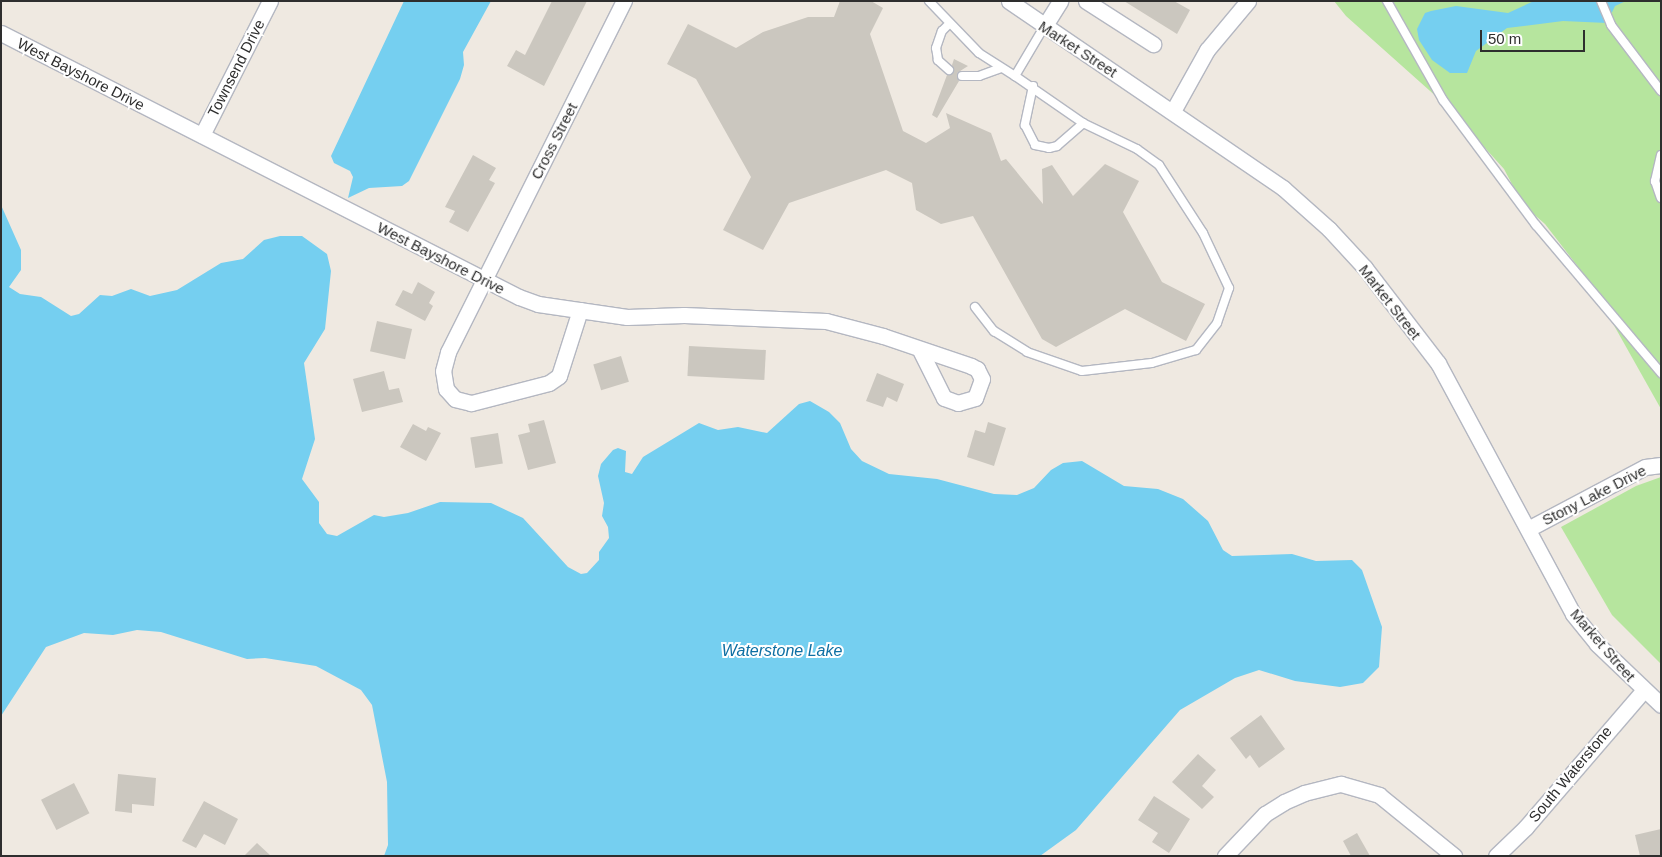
<!DOCTYPE html>
<html>
<head>
<meta charset="utf-8">
<style>
  body { margin:0 }
  #map { position:relative; width:1662px; height:857px; overflow:hidden; background:#efe9e1; font-family:Helvetica,sans-serif }
  div>[style] { position:absolute }
  .green>* { inset:0; background:#b6e59e }
  .water>* { inset:0; background:#75cff0 }
  .building>* { inset:0; background:#cbc7bf; transform-origin:0 0 }
  .roads { filter:drop-shadow(1px 0 #b4b7c1) drop-shadow(-1px 0 #b4b7c1) drop-shadow(0 1px #b4b7c1) drop-shadow(0 -1px #b4b7c1) }
  .lane>* { height:8px; margin:-4px; padding:0 4px; transform-origin:4px; border-radius:4px; background:#fff }
  .street>* { height:15px; margin:-7.5px; padding:0 7.5px; transform-origin:7.5px; border-radius:7.5px; background:#fff }
  span { translate:-50% -50%; white-space:nowrap; text-align:center; line-height:1.15; -webkit-text-stroke:4px #fff; paint-order:stroke }
  .street-label { font-size:15px; color:#2e2e2e }
  .water-label { font-size:16px; color:#0d6fa3; font-style:italic }
  .frame { position:absolute; inset:0; border:2px solid #2e2e2e; pointer-events:none }
  .scale { position:absolute; left:1480px; top:30px; width:105px; height:22px; box-sizing:border-box; border:2px solid #2e2e2e; border-top:0; padding-left:6px; font-size:15px; line-height:18px; white-space:nowrap; color:#2e2e2e; -webkit-text-stroke:4px #fff; paint-order:stroke }
</style>
</head>
<body>
<div id="map">
  <div class="green">
    <div style="clip-path:polygon(1334px 1px,1661px 1px,1661px 409px,1589px 281px,1545px 224px,1523px 205px,1504px 169px,1448px 107px,1346px 16px)"></div>
    <div style="clip-path:polygon(1661px 477px,1661px 664px,1612px 615px,1561px 527px,1636px 486px)"></div>
  </div>
  <div class="water">
    <div style="clip-path:polygon(404px 1px,491px 1px,463px 52px,464px 65px,460px 79px,409px 181px,402px 186px,369px 188px,348px 198px,353px 177px,350px 171px,334px 163px,331px 156px)"></div>
    <div style="clip-path:polygon(1534px 1px,1626px 1px,1615px 6px,1607px 23px,1563px 21px,1507px 28px,1476px 51px,1467px 73px,1450px 73px,1432px 60px,1419px 40px,1417px 29px,1425px 13px,1431px 11px,1456px 6px,1508px 13px)"></div>
    <div style="clip-path:polygon(1px 205px,21px 250px,21px 270px,9px 287px,20px 294px,41px 297px,71px 316px,79px 314px,100px 295px,112px 296px,131px 289px,150px 296px,177px 290px,221px 263px,243px 259px,264px 240px,280px 236px,302px 236px,327px 254px,331px 271px,325px 329px,304px 363px,315px 439px,302px 479px,319px 502px,319px 523px,327px 534px,337px 536px,374px 515px,384px 517px,408px 513px,440px 502px,491px 503px,523px 518px,568px 567px,581px 574px,587px 573px,599px 560px,599px 552px,609px 538px,608px 527px,602px 516px,604px 503px,598px 476px,601px 464px,613px 450px,618px 448px,626px 451px,625px 472px,632px 474px,643px 457px,699px 423px,718px 430px,738px 427px,767px 433px,799px 404px,810px 401px,829px 412px,840px 423px,851px 449px,862px 461px,889px 474px,937px 479px,994px 494px,1017px 495px,1034px 488px,1051px 470px,1063px 463px,1082px 461px,1124px 486px,1158px 489px,1183px 499px,1208px 521px,1223px 550px,1232px 556px,1292px 554px,1316px 561px,1352px 560px,1362px 570px,1382px 627px,1379px 667px,1363px 683px,1340px 687px,1295px 681px,1259px 670px,1235px 678px,1180px 710px,1076px 830px,1040px 856px,384px 856px,388px 845px,387px 782px,372px 705px,361px 690px,316px 666px,265px 658px,247px 659px,161px 632px,137px 630px,113px 635px,84px 633px,46px 647px,1px 716px)"></div>
  </div>
  <div class="building">
    <div style="clip-path:polygon(552px 1px,587px 1px,544px 86px,507px 66px,516px 50px,525px 55px)"></div>
    <div style="clip-path:polygon(840px 1px,871px 1px,883px 8px,870px 34px,903px 131px,926px 143px,950px 128px,946px 113px,991px 133px,1001px 161px,1006px 159px,1043px 204px,1042px 169px,1052px 165px,1073px 196px,1105px 164px,1139px 181px,1123px 212px,1162px 282px,1205px 304px,1186px 341px,1125px 309px,1056px 347px,1042px 339px,973px 216px,941px 224px,916px 210px,912px 183px,886px 170px,789px 203px,763px 250px,723px 230px,751px 177px,696px 79px,667px 64px,688px 24px,736px 48px,763px 32px,808px 17px,834px 17px)"></div>
    <div style="clip-path:polygon(1124px 1px,1174px 1px,1190px 10px,1177px 34px)"></div>
    <div style="clip-path:polygon(954px 59px,968px 66px,957px 73px,959px 81px,937px 118px,932px 115px,947px 75px,954px 72px,952px 65px)"></div>
    <div style="clip-path:polygon(473px 155px,496px 168px,489px 180px,495px 183px,468px 232px,449px 222px,455px 211px,445px 207px)"></div>
    <div style="clip-path:polygon(418px 282px,435px 292px,429px 303px,433px 306px,425px 321px,395px 305px,403px 290px,412px 294px)"></div>
    <div style="left:377px;top:321px;width:36px;height:31px;rotate:13deg"></div>
    <div style="left:689px;top:346px;width:77px;height:30px;rotate:3deg"></div>
    <div style="left:621px;top:356px;width:27px;height:29px;rotate:73deg"></div>
    <div style="clip-path:polygon(384px 371px,389px 390px,399px 388px,403px 402px,362px 412px,353px 379px)"></div>
    <div style="clip-path:polygon(877px 373px,904px 384px,897px 402px,887px 397px,883px 407px,866px 401px)"></div>
    <div style="clip-path:polygon(544px 420px,556px 463px,528px 470px,518px 435px,530px 432px,528px 424px)"></div>
    <div style="clip-path:polygon(988px 422px,1006px 428px,994px 466px,967px 457px,975px 430px,985px 433px)"></div>
    <div style="clip-path:polygon(413px 424px,426px 431px,428px 427px,441px 433px,426px 461px,400px 447px)"></div>
    <div style="left:498px;top:433px;width:31px;height:28px;rotate:81deg"></div>
    <div style="clip-path:polygon(1261px 715px,1285px 749px,1259px 768px,1250px 755px,1246px 759px,1230px 738px)"></div>
    <div style="clip-path:polygon(1198px 754px,1216px 770px,1202px 786px,1214px 797px,1202px 809px,1172px 782px)"></div>
    <div style="clip-path:polygon(118px 774px,156px 778px,154px 806px,132px 804px,132px 813px,115px 811px)"></div>
    <div style="left:74px;top:783px;width:34px;height:37px;rotate:63deg"></div>
    <div style="clip-path:polygon(1154px 796px,1190px 819px,1169px 853px,1152px 842px,1158px 833px,1138px 820px)"></div>
    <div style="clip-path:polygon(204px 801px,238px 819px,225px 845px,204px 834px,196px 848px,182px 841px)"></div>
    <div style="clip-path:polygon(1661px 829px,1661px 856px,1640px 856px,1635px 835px)"></div>
    <div style="clip-path:polygon(1357px 833px,1370px 856px,1351px 856px,1343px 841px)"></div>
    <div style="clip-path:polygon(257px 843px,271px 856px,244px 856px)"></div>
  </div>
  <div class="roads">
    <div class="lane">
      <div style="left:929px;top:1px;width:72px;rotate:46.1deg"></div>
      <div style="left:979px;top:53px;width:43px;rotate:32.6deg"></div>
      <div style="left:1387px;top:1px;width:114px;rotate:60.5deg"></div>
      <div style="left:1443px;top:100px;width:156px;rotate:53.4deg"></div>
      <div style="left:1536px;top:225px;width:194px;rotate:49.8deg"></div>
      <div style="left:1601px;top:1px;width:26px;rotate:67deg"></div>
      <div style="left:1611px;top:25px;width:83px;rotate:52.9deg"></div>
      <div style="left:949px;top:70px;width:15px;rotate:-138deg"></div>
      <div style="left:938px;top:60px;width:12px;rotate:-99deg"></div>
      <div style="left:936px;top:48px;width:18px;rotate:-71deg"></div>
      <div style="left:942px;top:31px;width:11px;rotate:-45deg"></div>
      <div style="left:962px;top:76px;width:17px"></div>
      <div style="left:979px;top:76px;width:23px;rotate:-20deg"></div>
      <div style="left:1033px;top:86px;width:40px;rotate:102deg"></div>
      <div style="left:1025px;top:125px;width:22px;rotate:63deg"></div>
      <div style="left:1035px;top:145px;width:14px;rotate:12deg"></div>
      <div style="left:1049px;top:148px;width:8px;rotate:-14deg"></div>
      <div style="left:1057px;top:146px;width:35px;rotate:-41deg"></div>
      <div style="left:1661px;top:155px;width:27px;rotate:103deg"></div>
      <div style="left:1655px;top:181px;width:18px;rotate:71deg"></div>
      <div style="left:975px;top:307px;width:31px;rotate:52deg"></div>
      <div style="left:994px;top:331px;width:39px;rotate:32deg"></div>
      <div style="left:1027px;top:352px;width:58px;rotate:19.1deg"></div>
      <div style="left:1082px;top:371px;width:70px;rotate:-6.5deg"></div>
      <div style="left:1152px;top:363px;width:46px;rotate:-16.5deg"></div>
      <div style="left:1196px;top:350px;width:34px;rotate:-52deg"></div>
      <div style="left:1217px;top:323px;width:37px;rotate:-71deg"></div>
      <div style="left:1229px;top:288px;width:61px;rotate:-115.3deg"></div>
      <div style="left:1203px;top:233px;width:81px;rotate:-122.9deg"></div>
      <div style="left:1159px;top:165px;width:27px;rotate:-144deg"></div>
      <div style="left:1137px;top:149px;width:60px;rotate:-154.3deg"></div>
      <div style="left:1083px;top:123px;width:83px;rotate:-145.3deg"></div>
      <div style="left:1015px;top:76px;width:57px;rotate:-59.4deg"></div>
    </div>
    <div class="street">
      <div style="left:1009px;top:1px;width:332px;rotate:34.3deg"></div>
      <div style="left:1283px;top:188px;width:62px;rotate:41.7deg"></div>
      <div style="left:1329px;top:229px;width:53px;rotate:47.3deg"></div>
      <div style="left:1365px;top:268px;width:120px;rotate:52.5deg"></div>
      <div style="left:1438px;top:363px;width:285px;rotate:61.7deg"></div>
      <div style="left:1573px;top:614px;width:38px;rotate:51deg"></div>
      <div style="left:1597px;top:644px;width:88px;rotate:43.6deg"></div>
      <div style="left:1086px;top:1px;width:80px;rotate:32.7deg"></div>
      <div style="left:1044px;top:27px;width:31px;rotate:-58deg"></div>
      <div style="left:1px;top:33px;width:581px;rotate:27.01deg"></div>
      <div style="left:519px;top:297px;width:20px;rotate:20deg"></div>
      <div style="left:538px;top:304px;width:90px;rotate:8.3deg"></div>
      <div style="left:627px;top:317px;width:57px;rotate:-2deg"></div>
      <div style="left:684px;top:315px;width:142px;rotate:2.4deg"></div>
      <div style="left:826px;top:321px;width:59px;rotate:14.7deg"></div>
      <div style="left:883px;top:336px;width:93px;rotate:18.8deg"></div>
      <div style="left:971px;top:366px;width:7px;rotate:27deg"></div>
      <div style="left:977px;top:369px;width:11px;rotate:63deg"></div>
      <div style="left:982px;top:379px;width:20px;rotate:110deg"></div>
      <div style="left:975px;top:398px;width:18px;rotate:164deg"></div>
      <div style="left:958px;top:403px;width:15px;rotate:-160deg"></div>
      <div style="left:944px;top:398px;width:54px;rotate:-116.6deg"></div>
      <div style="left:1173px;top:111px;width:70px;rotate:-60.9deg"></div>
      <div style="left:1207px;top:50px;width:64px;rotate:-50.1deg"></div>
      <div style="left:202px;top:135px;width:150px;rotate:-63.1deg"></div>
      <div style="left:580px;top:310px;width:69px;rotate:107.7deg"></div>
      <div style="left:559px;top:376px;width:12px;rotate:145deg"></div>
      <div style="left:549px;top:383px;width:81px;rotate:165.6deg"></div>
      <div style="left:471px;top:403px;width:16px;rotate:-166deg"></div>
      <div style="left:455px;top:399px;width:13px;rotate:-132deg"></div>
      <div style="left:446px;top:389px;width:18px;rotate:-99deg"></div>
      <div style="left:443px;top:371px;width:20px;rotate:-75deg"></div>
      <div style="left:448px;top:352px;width:393px;rotate:-63.4deg"></div>
      <div style="left:1528px;top:529px;width:132px;rotate:-27.9deg"></div>
      <div style="left:1645px;top:467px;width:16px;rotate:-7deg"></div>
      <div style="left:1225px;top:856px;width:58px;rotate:-46.4deg"></div>
      <div style="left:1265px;top:814px;width:22px;rotate:-32deg"></div>
      <div style="left:1284px;top:802px;width:22px;rotate:-24deg"></div>
      <div style="left:1304px;top:793px;width:38px;rotate:-14deg"></div>
      <div style="left:1341px;top:784px;width:40px;rotate:16deg"></div>
      <div style="left:1379px;top:795px;width:97px;rotate:39.1deg"></div>
      <div style="left:1496px;top:856px;width:42px;rotate:-44deg"></div>
      <div style="left:1526px;top:827px;width:179px;rotate:-49.3deg"></div>
    </div>
  </div>
  <div class="street-label">
    <span style="left:1078px;top:49px;rotate:33deg">Market Street</span>
    <span style="left:236px;top:68px;rotate:-63deg">Townsend Drive</span>
    <span style="left:81px;top:74px;rotate:27deg">West Bayshore Drive</span>
    <span style="left:554px;top:141px;rotate:-63deg">Cross Street</span>
    <span style="left:441px;top:258px;rotate:27deg">West Bayshore Drive</span>
    <span style="left:1390px;top:302px;rotate:52deg">Market Street</span>
    <span style="left:1594px;top:495px;rotate:-27deg">Stony Lake Drive</span>
    <span style="left:1603px;top:645px;rotate:49deg">Market Street</span>
    <span style="left:1570px;top:774px;rotate:-50deg">South Waterstone</span>
  </div>
  <div class="water-label">
    <span style="left:782px;top:651px">Waterstone Lake</span>
  </div>
  <div class="frame"></div>
  <div class="scale">50 m</div>
</div>
</body>
</html>
